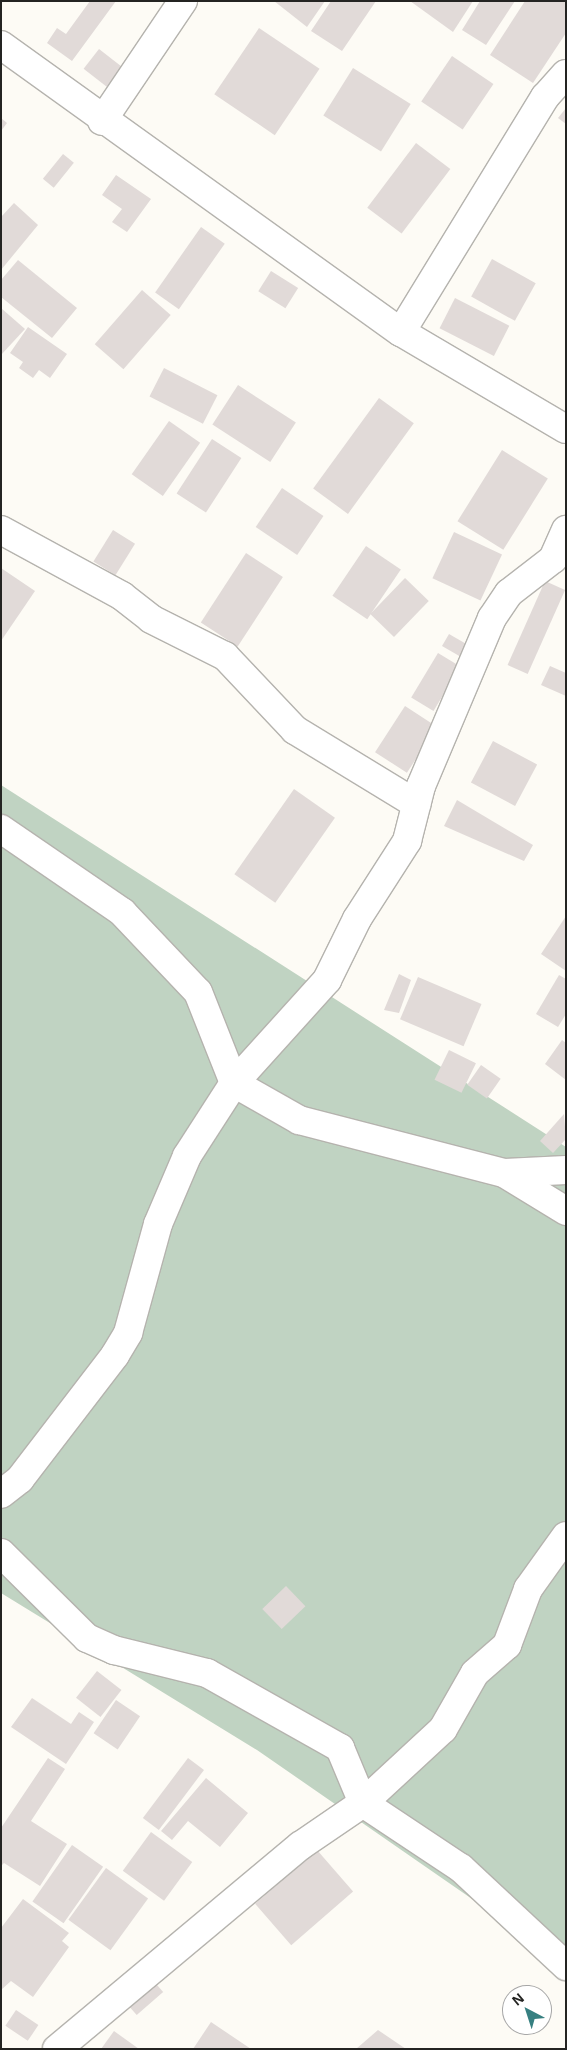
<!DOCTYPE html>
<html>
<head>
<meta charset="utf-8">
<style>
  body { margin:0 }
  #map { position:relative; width:567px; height:2050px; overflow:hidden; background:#fdfbf5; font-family:Arial,sans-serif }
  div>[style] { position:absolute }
  .green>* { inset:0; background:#c0d3c2 }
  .building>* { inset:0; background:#e1dad8; transform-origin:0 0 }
  .roads { filter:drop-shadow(1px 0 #b5b3ae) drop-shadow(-1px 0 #b5b3ae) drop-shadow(0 1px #b5b3ae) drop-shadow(0 -1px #b5b3ae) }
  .minor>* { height:28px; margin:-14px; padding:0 14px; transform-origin:14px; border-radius:14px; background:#fff }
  span { translate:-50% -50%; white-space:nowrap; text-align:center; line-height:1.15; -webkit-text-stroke:5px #fff; paint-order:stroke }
  .frame { position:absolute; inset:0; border:2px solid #242422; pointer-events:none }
  .north { position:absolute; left:502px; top:1985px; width:50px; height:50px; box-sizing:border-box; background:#fff; border:1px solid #a7a7a7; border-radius:50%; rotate:320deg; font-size:14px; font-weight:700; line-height:20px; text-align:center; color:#242422 }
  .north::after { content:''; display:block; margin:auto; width:18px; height:22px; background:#378081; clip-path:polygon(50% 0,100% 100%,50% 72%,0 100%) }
</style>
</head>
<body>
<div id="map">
  <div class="green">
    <div style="clip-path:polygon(1px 785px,566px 1147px,566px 1964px,257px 1750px,1px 1593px)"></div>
  </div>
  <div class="building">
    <div style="clip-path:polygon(90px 1px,116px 1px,72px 61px,47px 43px,57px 28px,66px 34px)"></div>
    <div style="clip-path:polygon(274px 1px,325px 1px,307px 27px)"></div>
    <div style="clip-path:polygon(331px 1px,376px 1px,342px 51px,311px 31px)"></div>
    <div style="clip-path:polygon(410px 1px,473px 1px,453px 32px)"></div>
    <div style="clip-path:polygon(480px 1px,515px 1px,486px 45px,462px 30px)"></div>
    <div style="clip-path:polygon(525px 1px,566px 1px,566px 33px,533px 83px,490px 55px)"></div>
    <div style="left:259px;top:28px;width:73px;height:80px;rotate:34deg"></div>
    <div style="left:99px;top:49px;width:33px;height:25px;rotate:38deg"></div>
    <div style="left:452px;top:56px;width:50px;height:55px;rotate:34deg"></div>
    <div style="left:353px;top:68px;width:68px;height:56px;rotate:32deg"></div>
    <div style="clip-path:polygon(566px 108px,566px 124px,558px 118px)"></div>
    <div style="clip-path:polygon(1px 118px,7px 123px,1px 131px)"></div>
    <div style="left:416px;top:143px;width:43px;height:81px;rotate:37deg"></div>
    <div style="left:63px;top:154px;width:14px;height:32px;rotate:39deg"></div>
    <div style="clip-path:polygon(116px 175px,151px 199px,127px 232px,112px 222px,122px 209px,102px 195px)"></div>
    <div style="clip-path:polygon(14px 203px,38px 225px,1px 270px,1px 217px)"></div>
    <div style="left:201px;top:227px;width:29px;height:80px;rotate:35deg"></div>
    <div style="left:492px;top:259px;width:50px;height:43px;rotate:29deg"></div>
    <div style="clip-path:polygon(18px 260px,77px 308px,52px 338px,1px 297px,1px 280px)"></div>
    <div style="left:271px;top:271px;width:32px;height:24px;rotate:32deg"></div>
    <div style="left:142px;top:290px;width:38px;height:72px;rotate:41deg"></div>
    <div style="left:455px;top:298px;width:61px;height:34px;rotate:27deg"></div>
    <div style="clip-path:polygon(1px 308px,25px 329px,1px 355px)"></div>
    <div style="clip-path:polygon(28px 327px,67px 354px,50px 378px,39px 370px,33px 378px,19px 368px,23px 362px,10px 353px)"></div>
    <div style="left:164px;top:368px;width:60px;height:32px;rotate:27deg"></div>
    <div style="left:238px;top:385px;width:69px;height:47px;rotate:33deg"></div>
    <div style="left:379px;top:398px;width:43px;height:112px;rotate:36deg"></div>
    <div style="left:169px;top:421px;width:38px;height:65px;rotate:35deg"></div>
    <div style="left:212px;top:439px;width:35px;height:65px;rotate:33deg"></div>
    <div style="left:502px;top:450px;width:54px;height:84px;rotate:32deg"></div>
    <div style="left:282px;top:488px;width:50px;height:47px;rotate:34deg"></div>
    <div style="left:113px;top:530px;width:26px;height:37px;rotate:32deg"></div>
    <div style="left:454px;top:532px;width:53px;height:51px;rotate:25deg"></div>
    <div style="left:366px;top:546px;width:42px;height:60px;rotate:34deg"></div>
    <div style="left:246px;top:553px;width:44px;height:83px;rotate:33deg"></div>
    <div style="clip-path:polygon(1px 568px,35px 591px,1px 641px)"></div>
    <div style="left:405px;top:578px;width:33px;height:50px;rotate:44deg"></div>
    <div style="left:545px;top:581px;width:22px;height:92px;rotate:24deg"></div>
    <div style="left:449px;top:634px;width:24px;height:14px;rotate:30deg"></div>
    <div style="left:438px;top:653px;width:26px;height:52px;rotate:31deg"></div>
    <div style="clip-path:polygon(550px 666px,566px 673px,566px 696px,541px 685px)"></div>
    <div style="left:405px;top:706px;width:38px;height:55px;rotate:33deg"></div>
    <div style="left:493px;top:741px;width:50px;height:47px;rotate:28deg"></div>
    <div style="left:294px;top:789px;width:50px;height:104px;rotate:35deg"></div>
    <div style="clip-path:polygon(457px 800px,533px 845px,524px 861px,444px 826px)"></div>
    <div style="clip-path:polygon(566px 916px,566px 971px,541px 954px)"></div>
    <div style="clip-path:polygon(399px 974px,411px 980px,399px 1013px,384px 1010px)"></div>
    <div style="clip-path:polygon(559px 975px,566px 979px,566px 1014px,558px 1027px,536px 1014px)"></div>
    <div style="left:418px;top:977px;width:69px;height:46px;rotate:23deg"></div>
    <div style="clip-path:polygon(562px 1040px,566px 1043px,566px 1080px,545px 1064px)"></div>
    <div style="left:449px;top:1050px;width:30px;height:33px;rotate:26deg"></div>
    <div style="left:481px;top:1065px;width:24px;height:24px;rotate:35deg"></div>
    <div style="clip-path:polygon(564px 1114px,566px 1139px,553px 1153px,540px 1141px)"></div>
    <div style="left:286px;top:1586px;width:28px;height:33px;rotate:46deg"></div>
    <div style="left:97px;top:1671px;width:31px;height:34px;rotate:38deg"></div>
    <div style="clip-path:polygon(32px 1698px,71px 1724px,79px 1712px,94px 1722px,66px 1764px,11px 1727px)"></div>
    <div style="left:116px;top:1700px;width:29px;height:40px;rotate:34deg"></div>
    <div style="clip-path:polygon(48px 1758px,65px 1769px,31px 1821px,67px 1844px,40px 1886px,4px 1863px,1px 1866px,1px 1828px)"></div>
    <div style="left:188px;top:1758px;width:20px;height:75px;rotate:37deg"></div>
    <div style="clip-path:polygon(206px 1778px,248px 1813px,220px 1847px,188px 1821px,172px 1840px,161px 1831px)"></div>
    <div style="left:151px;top:1832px;width:51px;height:48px;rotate:36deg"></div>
    <div style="left:72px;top:1845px;width:38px;height:69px;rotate:35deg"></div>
    <div style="left:317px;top:1850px;width:55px;height:82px;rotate:49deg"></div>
    <div style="left:106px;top:1868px;width:52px;height:64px;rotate:36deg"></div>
    <div style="clip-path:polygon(23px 1899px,69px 1933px,62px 1941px,69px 1947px,33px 1997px,11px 1981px,1px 1990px,1px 1928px)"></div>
    <div style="left:150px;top:1977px;width:20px;height:35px;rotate:49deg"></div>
    <div style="left:16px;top:2010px;width:27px;height:19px;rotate:34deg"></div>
    <div style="clip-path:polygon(211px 2022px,251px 2049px,193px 2049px)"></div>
    <div style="clip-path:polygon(378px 2030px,406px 2049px,356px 2049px)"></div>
    <div style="clip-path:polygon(114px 2031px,139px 2049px,101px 2049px)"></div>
  </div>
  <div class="roads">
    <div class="minor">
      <div style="left:1px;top:45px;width:492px;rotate:35.7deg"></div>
      <div style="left:401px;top:332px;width:191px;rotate:30.5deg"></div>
      <div style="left:102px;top:121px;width:145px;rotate:-56deg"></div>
      <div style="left:401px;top:332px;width:276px;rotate:-58.5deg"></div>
      <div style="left:545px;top:97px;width:31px;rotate:-48deg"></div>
      <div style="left:1px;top:530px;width:138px;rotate:28.6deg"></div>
      <div style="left:122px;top:596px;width:37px;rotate:38deg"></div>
      <div style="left:151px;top:619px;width:83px;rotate:26.6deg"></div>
      <div style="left:225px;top:656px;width:102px;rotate:46.6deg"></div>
      <div style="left:295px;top:730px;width:142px;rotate:31.4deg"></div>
      <div style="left:1px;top:829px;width:147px;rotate:34.4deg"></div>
      <div style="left:122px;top:912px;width:110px;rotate:46.5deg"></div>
      <div style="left:198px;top:992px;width:98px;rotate:68.4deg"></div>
      <div style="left:234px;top:1083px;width:75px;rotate:29.6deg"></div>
      <div style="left:299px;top:1120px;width:212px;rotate:14.5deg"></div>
      <div style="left:504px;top:1173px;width:73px;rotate:31.5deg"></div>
      <div style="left:505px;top:1173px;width:61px;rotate:-2.8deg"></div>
      <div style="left:1px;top:1494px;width:24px;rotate:-38deg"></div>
      <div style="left:20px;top:1479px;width:156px;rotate:-52.5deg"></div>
      <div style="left:115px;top:1355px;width:26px;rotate:-59deg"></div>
      <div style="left:128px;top:1333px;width:113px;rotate:-74.6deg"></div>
      <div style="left:158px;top:1224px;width:74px;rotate:-66.9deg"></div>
      <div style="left:187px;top:1156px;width:87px;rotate:-57.2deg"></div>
      <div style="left:234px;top:1083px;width:139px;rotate:-47.9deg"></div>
      <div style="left:327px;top:980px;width:68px;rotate:-63.8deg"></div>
      <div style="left:357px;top:919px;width:93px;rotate:-57.3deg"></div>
      <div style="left:407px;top:841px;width:57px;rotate:-75.7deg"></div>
      <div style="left:421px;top:786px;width:182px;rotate:-67.1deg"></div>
      <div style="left:492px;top:618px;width:30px;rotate:-56deg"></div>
      <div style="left:509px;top:593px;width:56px;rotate:-37.7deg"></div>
      <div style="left:553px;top:559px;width:32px;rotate:-66deg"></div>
      <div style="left:1px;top:1553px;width:121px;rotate:44.7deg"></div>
      <div style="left:87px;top:1638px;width:30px;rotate:24deg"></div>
      <div style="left:114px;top:1650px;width:96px;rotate:13.9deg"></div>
      <div style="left:207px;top:1673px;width:153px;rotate:29.4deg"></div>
      <div style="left:340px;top:1748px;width:60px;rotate:67.3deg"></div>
      <div style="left:363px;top:1803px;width:118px;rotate:33.6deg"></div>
      <div style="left:461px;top:1868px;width:144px;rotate:43deg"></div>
      <div style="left:57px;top:2049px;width:317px;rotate:-39.9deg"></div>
      <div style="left:300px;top:1846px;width:76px;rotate:-34.3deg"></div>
      <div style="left:363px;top:1803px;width:109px;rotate:-42.8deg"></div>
      <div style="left:443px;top:1729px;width:64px;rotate:-60.3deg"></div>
      <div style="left:475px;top:1673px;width:43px;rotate:-41.2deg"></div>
      <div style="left:507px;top:1645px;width:60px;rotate:-69.4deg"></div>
      <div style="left:528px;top:1589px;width:65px;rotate:-54.4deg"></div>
    </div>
  </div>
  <div class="frame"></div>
  <div class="north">N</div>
</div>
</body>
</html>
